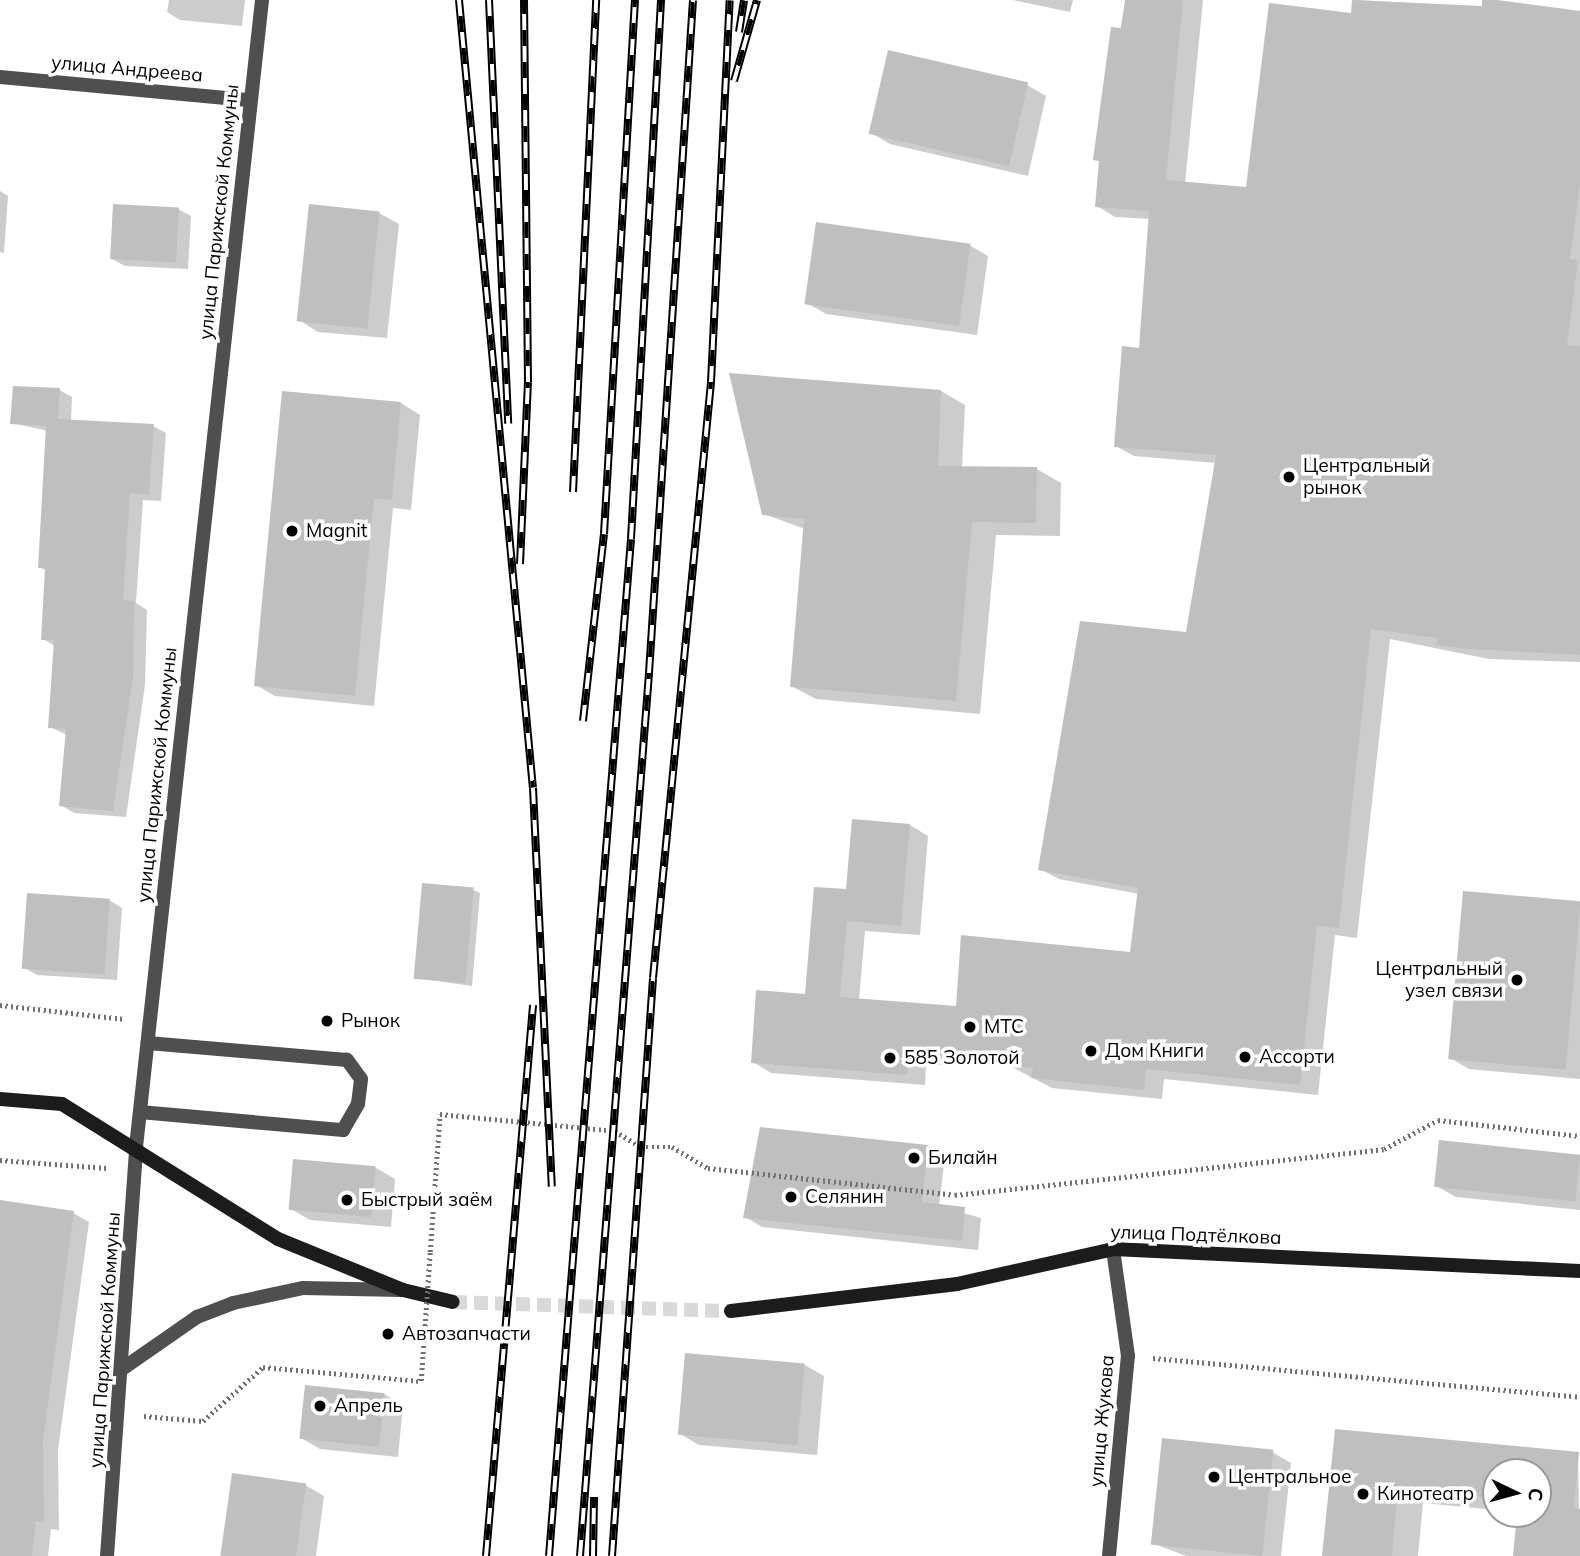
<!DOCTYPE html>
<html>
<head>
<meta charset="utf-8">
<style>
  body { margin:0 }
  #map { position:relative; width:1580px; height:1556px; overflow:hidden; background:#fff; font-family:Mulish,sans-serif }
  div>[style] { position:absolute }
  .shadow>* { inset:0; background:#0003 }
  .building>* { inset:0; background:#bfbfbf; transform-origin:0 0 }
  .secondary-tunnel>* { height:14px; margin-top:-7px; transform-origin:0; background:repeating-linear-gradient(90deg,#d9d9d9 0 14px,transparent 0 21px) }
  .path>* { height:4.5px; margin-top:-2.25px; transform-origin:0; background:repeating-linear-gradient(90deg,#717171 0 2px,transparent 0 5.5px) }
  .street>* { height:14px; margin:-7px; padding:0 7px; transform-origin:7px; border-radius:7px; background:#4f4f4f }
  .secondary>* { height:14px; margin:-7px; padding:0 7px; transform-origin:7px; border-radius:7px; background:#1c1c1c }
  .rail>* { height:8px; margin-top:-4px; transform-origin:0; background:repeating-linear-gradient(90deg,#fff 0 16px,#000 0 32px); box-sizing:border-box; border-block:2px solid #000 }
  .path-bridge>* { height:4.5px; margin-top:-2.25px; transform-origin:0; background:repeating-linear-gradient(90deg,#717171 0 2px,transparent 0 5.5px) }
  .dots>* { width:19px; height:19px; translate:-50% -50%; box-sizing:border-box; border:4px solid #fff; border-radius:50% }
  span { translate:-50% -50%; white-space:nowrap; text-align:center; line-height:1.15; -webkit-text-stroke:7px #fff; paint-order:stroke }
  .street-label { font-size:19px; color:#000 }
  .poi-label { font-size:19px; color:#000 }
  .left { translate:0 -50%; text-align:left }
  .right { translate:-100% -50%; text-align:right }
  .north { position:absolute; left:1482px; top:1458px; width:70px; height:70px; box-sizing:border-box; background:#fff; border:2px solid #999; border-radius:50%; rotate:95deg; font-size:19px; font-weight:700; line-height:28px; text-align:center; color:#000 }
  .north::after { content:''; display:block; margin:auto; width:24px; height:32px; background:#000; clip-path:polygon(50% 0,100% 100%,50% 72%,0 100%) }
</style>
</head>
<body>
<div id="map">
  <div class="shadow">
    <div style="clip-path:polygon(169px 0,245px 0,242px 26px,180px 20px,167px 12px)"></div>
    <div style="clip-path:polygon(1013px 0,1073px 0,1070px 12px)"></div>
    <div style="clip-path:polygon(1126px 0,1203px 0,1185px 184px,1247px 189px,1352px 15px,1354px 0,1580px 12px,1580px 662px,1489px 659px,1390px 639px,1357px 938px,1335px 935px,1318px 1095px,1164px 1079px,1162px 1099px,1052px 1088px,1006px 1064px,926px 1065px,925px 1085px,771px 1073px,753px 1062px,807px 996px,848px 891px,910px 825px,928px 836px,920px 935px,865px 931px,859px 1000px,957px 1008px,1132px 954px,1139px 894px,1059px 879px,1040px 869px,1188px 634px,1216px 463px,1134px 456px,1116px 446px,1140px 350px,1151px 219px,1115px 217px,1097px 206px,1101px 162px,1095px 159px)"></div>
    <div style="clip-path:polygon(1027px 85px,1046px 96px,1028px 176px,890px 144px,871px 133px)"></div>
    <div style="clip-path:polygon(0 191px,8px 196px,4px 253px,0 252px)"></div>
    <div style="clip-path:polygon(178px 209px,191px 216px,188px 269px,125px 266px,112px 259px)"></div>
    <div style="clip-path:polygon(379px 213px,399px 224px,387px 338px,318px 332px,299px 320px)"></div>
    <div style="clip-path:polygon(969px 245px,988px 256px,977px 335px,826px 314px,807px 303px)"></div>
    <div style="clip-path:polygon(59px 390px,72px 397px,71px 421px,153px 426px,166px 433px,161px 501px,143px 500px,136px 603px,147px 610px,145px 685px,126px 817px,74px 813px,61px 805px,67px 735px,50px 727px,55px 646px,43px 639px,47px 571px,39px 567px,48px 431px,12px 423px)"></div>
    <div style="clip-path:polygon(941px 391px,965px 405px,962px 468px,1037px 469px,1061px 483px,1060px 536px,996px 535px,980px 714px,816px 699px,791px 686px,805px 529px,764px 514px)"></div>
    <div style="clip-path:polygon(401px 403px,420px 415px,411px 510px,393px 508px,374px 706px,275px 696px,256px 685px)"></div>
    <div style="clip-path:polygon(474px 890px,480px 893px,472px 986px,416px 978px)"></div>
    <div style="clip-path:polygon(109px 900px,122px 908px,117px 980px,37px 975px,25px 968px)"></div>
    <div style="clip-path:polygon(1580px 903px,1580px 1079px,1469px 1069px,1450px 1058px)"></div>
    <div style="clip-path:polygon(762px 1129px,928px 1146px,945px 1156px,939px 1206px,981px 1218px,978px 1250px,762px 1227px,745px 1217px)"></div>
    <div style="clip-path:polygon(1580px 1155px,1580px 1210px,1456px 1197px,1436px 1186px)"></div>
    <div style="clip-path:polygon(295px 1161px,376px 1168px,395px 1179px,391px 1227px,310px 1220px,291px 1209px)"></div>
    <div style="clip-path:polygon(0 1202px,73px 1213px,89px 1222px,58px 1450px,59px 1530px,51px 1529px,48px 1556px,0 1556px)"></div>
    <div style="clip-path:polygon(805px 1365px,824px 1376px,817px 1455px,699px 1445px,680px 1434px)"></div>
    <div style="clip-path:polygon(384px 1394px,403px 1405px,398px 1457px,320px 1449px,301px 1438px)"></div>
    <div style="clip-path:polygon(1336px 1431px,1578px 1454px,1580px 1556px,1515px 1556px,1519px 1514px,1538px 1514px,1538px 1472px,1496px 1472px,1496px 1510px,1423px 1503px,1418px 1556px,1324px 1556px)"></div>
    <div style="clip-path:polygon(1272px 1452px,1291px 1463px,1281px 1556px,1186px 1556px,1152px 1543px)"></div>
    <div style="clip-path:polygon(305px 1485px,324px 1496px,316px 1556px,223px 1556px)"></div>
  </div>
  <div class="building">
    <div style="clip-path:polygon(1125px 0,1183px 0,1166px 180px,1246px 187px,1269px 3px,1351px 13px,1352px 0,1482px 6px,1482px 0,1497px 0,1580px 11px,1580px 185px,1570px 259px,1578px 260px,1567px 345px,1580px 346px,1580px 655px,1469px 649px,1436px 645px,1437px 638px,1371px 629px,1339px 928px,1317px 926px,1300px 1085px,1146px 1069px,1144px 1090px,1031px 1078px,1033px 1068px,1003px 1065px,1004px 1055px,908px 1055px,907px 1075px,751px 1063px,756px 990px,805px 994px,814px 887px,846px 889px,852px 819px,910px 824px,901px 926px,847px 921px,840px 997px,956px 1006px,961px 935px,1130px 952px,1138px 888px,1038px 870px,1080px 621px,1186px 632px,1216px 455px,1114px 447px,1122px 346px,1139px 348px,1149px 211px,1095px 207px,1099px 161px,1093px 160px,1111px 27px,1121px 28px)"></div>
    <div style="left:888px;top:50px;width:144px;height:86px;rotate:13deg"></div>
    <div style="left:113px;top:204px;width:66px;height:55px;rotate:3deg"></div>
    <div style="left:309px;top:204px;width:71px;height:118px;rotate:6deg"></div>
    <div style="left:816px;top:222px;width:156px;height:83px;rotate:8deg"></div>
    <div style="clip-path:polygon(729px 373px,941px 390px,938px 466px,1037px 467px,1036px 523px,972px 522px,956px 701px,790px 687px,804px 519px,762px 515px)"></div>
    <div style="clip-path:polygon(13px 386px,60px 388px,58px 419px,154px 424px,149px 495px,130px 493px,123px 600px,134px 601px,133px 677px,113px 811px,59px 806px,66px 729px,48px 728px,54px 640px,41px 640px,45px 568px,38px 568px,46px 426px,10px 424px)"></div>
    <div style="clip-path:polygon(282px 391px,401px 402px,392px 500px,374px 498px,355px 696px,254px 686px)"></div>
    <div style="left:422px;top:883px;width:52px;height:96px;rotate:5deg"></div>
    <div style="left:1463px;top:891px;width:118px;height:169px;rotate:5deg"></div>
    <div style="left:27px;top:893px;width:83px;height:76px;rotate:4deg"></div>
    <div style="clip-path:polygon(760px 1127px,928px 1145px,922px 1202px,965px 1207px,962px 1241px,743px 1218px)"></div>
    <div style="left:1439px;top:1140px;width:142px;height:47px;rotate:6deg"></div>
    <div style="left:293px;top:1159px;width:83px;height:51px;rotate:5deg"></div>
    <div style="clip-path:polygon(0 1200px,74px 1211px,43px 1441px,44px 1522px,36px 1521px,32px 1556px,0 1556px)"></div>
    <div style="left:685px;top:1353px;width:120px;height:82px;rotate:5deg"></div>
    <div style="left:305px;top:1385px;width:80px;height:54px;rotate:6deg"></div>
    <div style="clip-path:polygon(1335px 1429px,1579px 1452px,1574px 1508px,1580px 1509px,1580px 1556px,1513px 1556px,1517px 1514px,1538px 1514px,1538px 1472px,1496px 1472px,1496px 1498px,1398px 1490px,1392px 1556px,1322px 1556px)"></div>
    <div style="left:1162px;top:1438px;width:112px;height:107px;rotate:6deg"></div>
    <div style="left:232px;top:1473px;width:75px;height:84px;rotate:8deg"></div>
  </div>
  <div class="secondary-tunnel">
    <div style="left:453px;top:1302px;width:278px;rotate:1.9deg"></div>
  </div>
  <div class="path">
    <div style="left:0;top:1005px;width:125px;rotate:6.4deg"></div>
    <div style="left:0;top:1160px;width:107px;rotate:4.3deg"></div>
    <div style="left:430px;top:1252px;width:138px;rotate:-85.9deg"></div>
    <div style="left:440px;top:1114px;width:176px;rotate:5.5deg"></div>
    <div style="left:615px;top:1131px;width:31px;rotate:32deg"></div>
    <div style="left:641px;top:1147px;width:31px"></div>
    <div style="left:672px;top:1147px;width:42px;rotate:30.3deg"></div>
    <div style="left:708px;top:1168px;width:248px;rotate:6.2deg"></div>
    <div style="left:955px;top:1195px;width:431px;rotate:-6.1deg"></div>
    <div style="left:1384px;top:1149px;width:61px;rotate:-28.2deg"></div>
    <div style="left:1438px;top:1120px;width:143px;rotate:6.4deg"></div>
    <div style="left:1153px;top:1358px;width:429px;rotate:5.2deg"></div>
    <div style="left:144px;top:1416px;width:59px;rotate:4.8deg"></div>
    <div style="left:203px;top:1421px;width:81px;rotate:-42deg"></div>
    <div style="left:263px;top:1367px;width:159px;rotate:5.1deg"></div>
  </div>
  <div class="street">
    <div style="left:0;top:77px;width:251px;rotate:5.3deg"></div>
    <div style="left:140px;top:1112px;width:204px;rotate:5.1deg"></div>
    <div style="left:343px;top:1130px;width:30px;rotate:-60deg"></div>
    <div style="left:358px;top:1104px;width:25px;rotate:-83deg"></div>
    <div style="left:361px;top:1079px;width:24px;rotate:-126deg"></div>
    <div style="left:347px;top:1060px;width:200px;rotate:-175.1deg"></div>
    <div style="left:125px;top:1367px;width:88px;rotate:-34.8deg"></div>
    <div style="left:197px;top:1317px;width:39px;rotate:-21deg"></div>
    <div style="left:233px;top:1303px;width:72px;rotate:-12.1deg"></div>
    <div style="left:303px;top:1288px;width:98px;rotate:1.2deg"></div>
    <div style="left:107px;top:1556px;width:410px;rotate:-85.9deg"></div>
    <div style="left:136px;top:1147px;width:1154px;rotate:-83.73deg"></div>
    <div style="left:1109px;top:1556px;width:201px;rotate:-84.6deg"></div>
    <div style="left:1128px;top:1356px;width:108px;rotate:-98deg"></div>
  </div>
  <div class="secondary">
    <div style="left:0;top:1099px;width:62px;rotate:4.6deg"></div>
    <div style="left:62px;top:1104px;width:255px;rotate:32deg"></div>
    <div style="left:278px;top:1239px;width:135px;rotate:22.2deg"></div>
    <div style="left:403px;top:1290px;width:51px;rotate:13.5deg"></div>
    <div style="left:731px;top:1311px;width:228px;rotate:-6.8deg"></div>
    <div style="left:957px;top:1284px;width:160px;rotate:-12.6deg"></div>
    <div style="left:1113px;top:1249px;width:468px;rotate:2.7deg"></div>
  </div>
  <div class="rail">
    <div style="left:459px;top:0;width:791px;rotate:84.64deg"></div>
    <div style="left:533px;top:788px;width:399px;rotate:87.3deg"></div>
    <div style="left:489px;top:0;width:424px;rotate:87.4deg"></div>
    <div style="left:739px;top:32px;width:32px;rotate:-81deg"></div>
    <div style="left:734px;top:81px;width:84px;rotate:-74.1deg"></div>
    <div style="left:573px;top:492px;width:493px;rotate:-87.3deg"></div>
    <div style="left:520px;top:564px;width:182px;rotate:-87.5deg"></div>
    <div style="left:528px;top:382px;width:382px;rotate:-90.6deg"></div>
    <div style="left:583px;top:721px;width:188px;rotate:-83.6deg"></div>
    <div style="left:604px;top:534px;width:535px;rotate:-86.68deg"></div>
    <div style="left:486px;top:1556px;width:553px;rotate:-85.12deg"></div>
    <div style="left:549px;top:1556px;width:1020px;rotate:-85.39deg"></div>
    <div style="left:631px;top:539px;width:540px;rotate:-86.81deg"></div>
    <div style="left:580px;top:1556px;width:886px;rotate:-85.53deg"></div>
    <div style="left:649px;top:673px;width:674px;rotate:-86.26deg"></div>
    <div style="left:593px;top:1556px;width:59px;rotate:-89deg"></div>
    <div style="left:612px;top:1556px;width:579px;rotate:-85.94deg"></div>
    <div style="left:653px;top:978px;width:599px;rotate:-84.44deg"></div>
    <div style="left:711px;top:382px;width:382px;rotate:-87.2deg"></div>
  </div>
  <div class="path-bridge">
    <div style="left:421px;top:1381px;width:129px;rotate:-86deg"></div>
  </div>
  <div class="dots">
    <div style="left:1289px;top:477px;background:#000"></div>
    <div style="left:292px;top:531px;background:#000"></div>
    <div style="left:1517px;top:980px;background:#000"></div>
    <div style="left:327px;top:1021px;background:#000"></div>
    <div style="left:970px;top:1027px;background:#000"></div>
    <div style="left:1091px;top:1051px;background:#000"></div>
    <div style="left:1245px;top:1057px;background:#000"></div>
    <div style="left:890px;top:1058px;background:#000"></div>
    <div style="left:914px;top:1158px;background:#000"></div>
    <div style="left:791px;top:1197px;background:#000"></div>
    <div style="left:347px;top:1200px;background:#000"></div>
    <div style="left:388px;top:1334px;background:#000"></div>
    <div style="left:320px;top:1406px;background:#000"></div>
    <div style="left:1214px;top:1477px;background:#000"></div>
    <div style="left:1363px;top:1494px;background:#000"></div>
  </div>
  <div class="street-label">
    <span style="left:127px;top:69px;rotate:5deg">улица Андреева</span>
    <span style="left:219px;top:212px;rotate:-84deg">улица Парижской Коммуны</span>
    <span style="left:157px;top:775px;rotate:-84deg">улица Парижской Коммуны</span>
    <span style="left:1196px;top:1235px;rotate:2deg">улица Подтёлкова</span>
    <span style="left:105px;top:1340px;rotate:-86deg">улица Парижской Коммуны</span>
    <span style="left:1102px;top:1421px;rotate:-85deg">улица Жукова</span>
  </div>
  <div class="poi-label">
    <span class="left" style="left:1303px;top:477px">Центральный<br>рынок</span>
    <span class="left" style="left:306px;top:531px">Magnit</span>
    <span class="right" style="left:1503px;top:980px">Центральный<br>узел связи</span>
    <span class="left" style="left:341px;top:1021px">Рынок</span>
    <span class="left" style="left:984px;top:1027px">МТС</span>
    <span class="left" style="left:1105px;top:1051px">Дом Книги</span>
    <span class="left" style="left:1259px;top:1057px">Ассорти</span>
    <span class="left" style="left:904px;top:1058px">585 Золотой</span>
    <span class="left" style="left:928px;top:1158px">Билайн</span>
    <span class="left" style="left:805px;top:1197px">Селянин</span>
    <span class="left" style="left:361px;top:1200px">Быстрый заём</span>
    <span class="left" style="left:402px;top:1334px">Автозапчасти</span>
    <span class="left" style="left:334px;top:1406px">Апрель</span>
    <span class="left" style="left:1228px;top:1477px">Центральное</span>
    <span class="left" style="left:1377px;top:1494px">Кинотеатр</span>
  </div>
  <div class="north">С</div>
</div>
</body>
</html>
